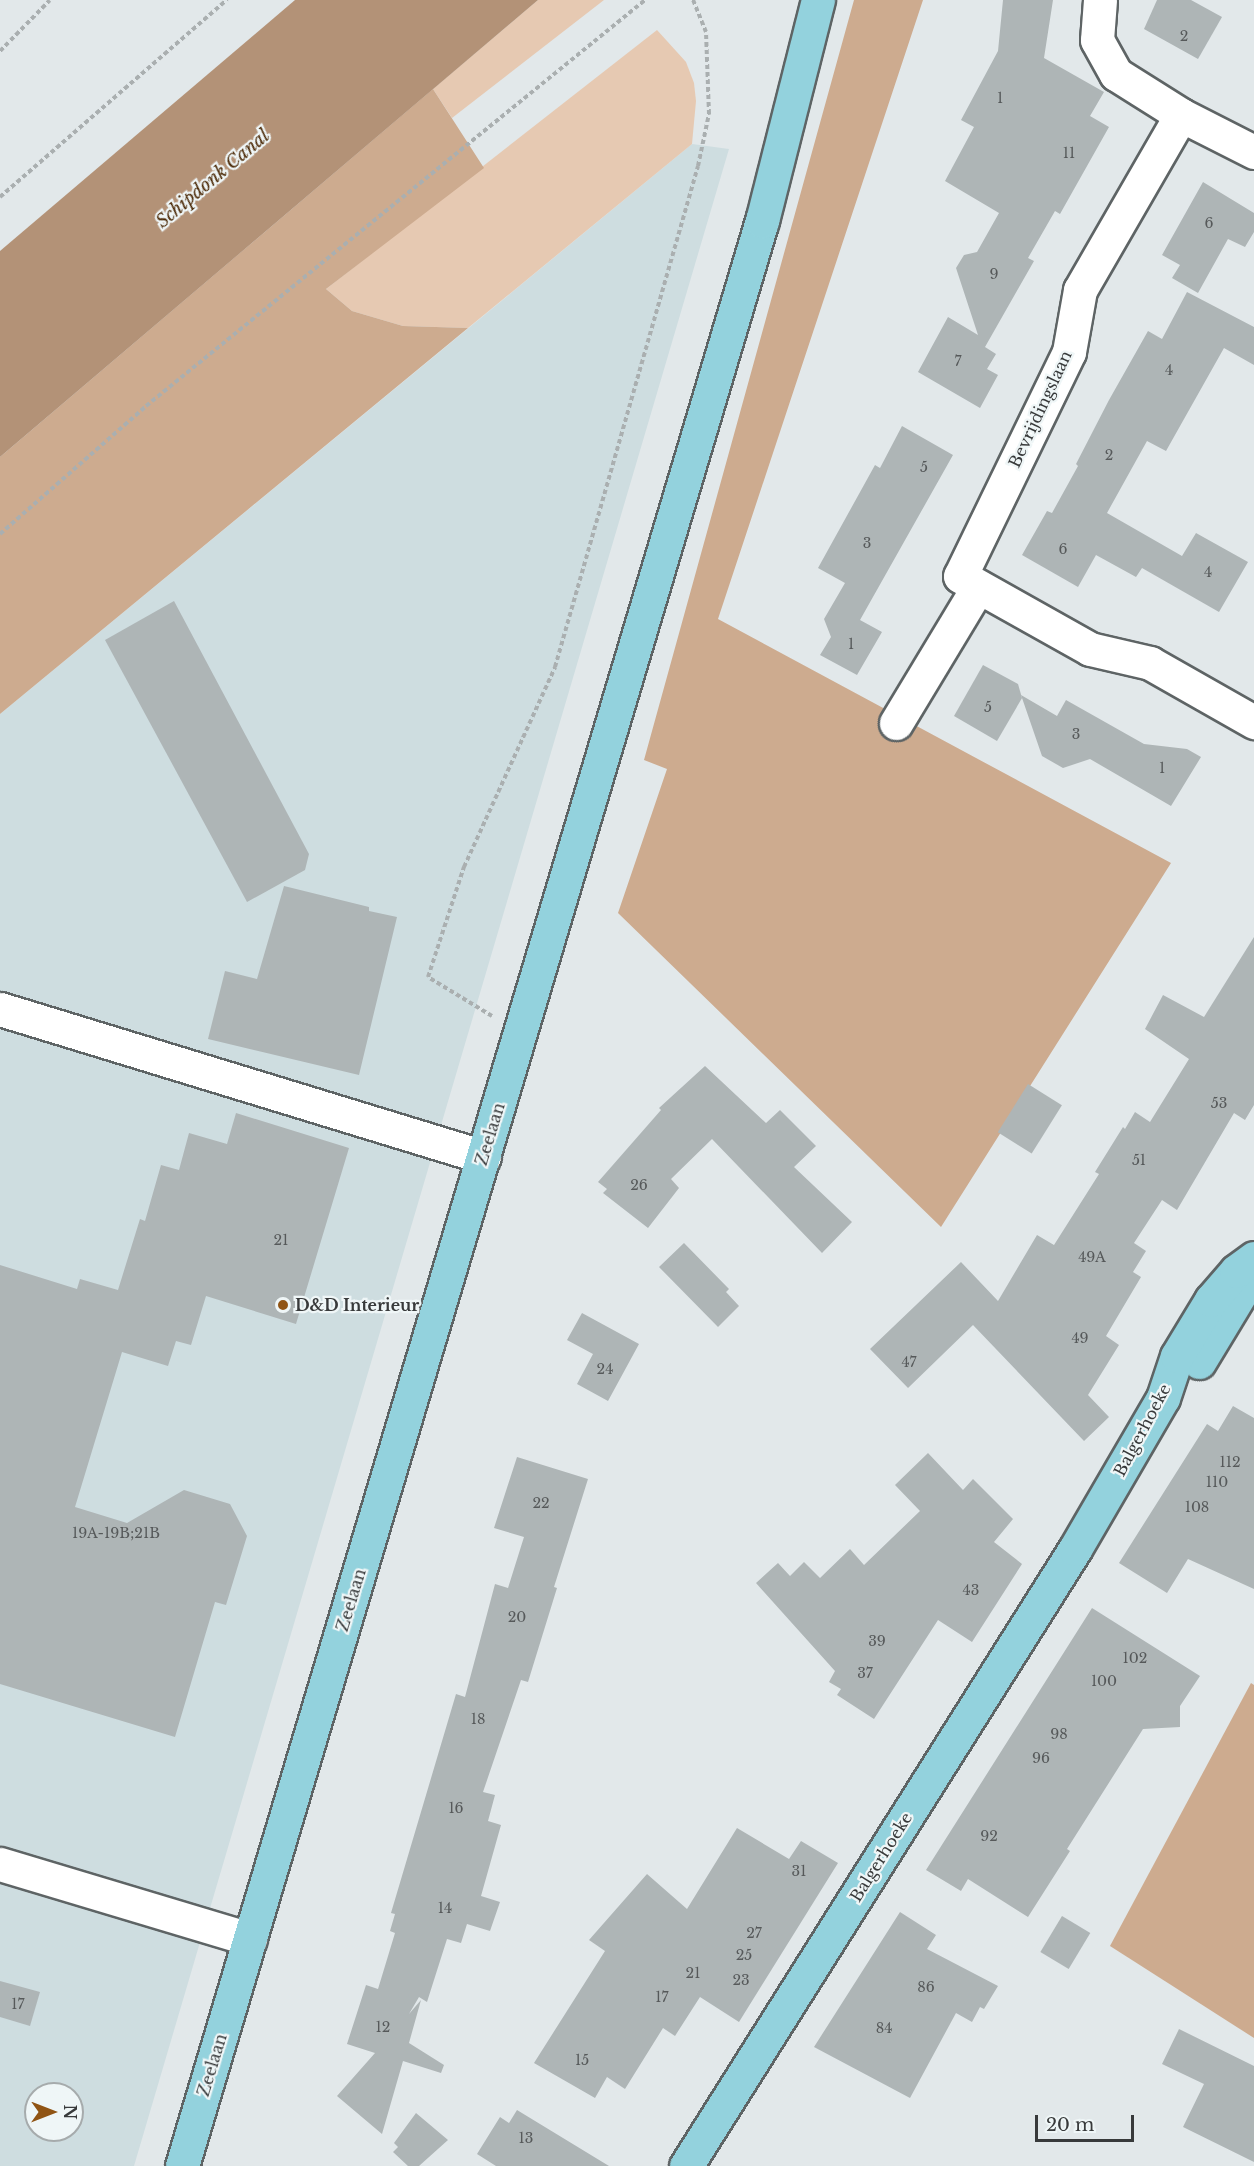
<!DOCTYPE html>
<html>
<head>
<meta charset="utf-8">
<style>
  body { margin:0 }
  #map { position:relative; width:1254px; height:2166px; overflow:hidden; background:#e2e8ea; font-family:"Libre Baskerville",serif }
  div>[style] { position:absolute }
  .built>* { inset:0; background:#cedde0 }
  .green>* { inset:0; background:#e6c9b2 }
  .forest>* { inset:0; background:#cdab8f }
  .water>* { inset:0; background:#b39277 }
  .building>* { inset:0; background:#aeb5b6; transform-origin:0 0 }
  .path>* { height:4px; margin-top:-2px; transform-origin:0; background:repeating-linear-gradient(90deg,#aaafb0 0 4.5px,transparent 0 7.5px) }
  .roads { filter:drop-shadow(2px 0 #5e6465) drop-shadow(-2px 0 #5e6465) drop-shadow(0 2px #5e6465) drop-shadow(0 -2px #5e6465) }
  .minor>* { height:33px; margin:-16.5px; padding:0 16.5px; transform-origin:16.5px; border-radius:16.5px; background:#fff }
  .major>* { height:33px; margin:-16.5px; padding:0 16.5px; transform-origin:16.5px; border-radius:16.5px; background:#93d2dd }
  .dots>* { width:16px; height:16px; translate:-50% -50%; box-sizing:border-box; border:3px solid #eff6f7; border-radius:50% }
  span { translate:-50% -50%; white-space:nowrap; text-align:center; line-height:1.15; -webkit-text-stroke:4.5px #eff6f7; paint-order:stroke }
  .number-label { font-size:14px; color:#56595a }
  .number-label span { -webkit-text-stroke-width:0 }
  .street-label { font-size:16px; color:#383a3b }
  .poi-label { font-size:16px; color:#383a3b; font-weight:700 }
  .left { translate:0 -50%; text-align:left }
  .water-label { font-size:18px; color:#4a2805; font-style:italic }
  .north { position:absolute; left:24px; top:2082px; width:60px; height:60px; box-sizing:border-box; background:#eff6f7; border:2px solid #a6abac; border-radius:50%; rotate:90deg; font-size:16px; font-weight:700; line-height:24px; text-align:center; color:#383a3b }
  .north::after { content:''; display:block; margin:auto; width:21px; height:27px; background:#905414; clip-path:polygon(50% 0,100% 100%,50% 72%,0 100%) }
  .scale { position:absolute; left:1035px; top:2115px; width:99px; height:27px; box-sizing:border-box; border:3px solid #383a3b; border-top:0; padding-left:8px; font-size:18px; line-height:21px; white-space:nowrap; color:#383a3b; -webkit-text-stroke:4px #eff6f7; paint-order:stroke }
</style>
</head>
<body>
<div id="map">
  <div class="built">
    <div style="clip-path:polygon(evenodd,692px 144px,729px 149px,134px 2166px,0 2166px,0 714px,692px 144px,36px 2094px,72px 2094px,72px 2130px,36px 2130px,36px 2094px)"></div>
  </div>
  <div class="green">
    <div style="clip-path:polygon(538px 0,604px 0,452px 118px,433px 89px)"></div>
    <div style="clip-path:polygon(657px 30px,686px 62px,694px 83px,696px 101px,692px 144px,468px 328px,403px 326px,352px 311px,326px 289px)"></div>
  </div>
  <div class="forest">
    <div style="clip-path:polygon(854px 0,923px 0,718px 619px,1171px 863px,941px 1227px,618px 913px,667px 769px,644px 760px)"></div>
    <div style="clip-path:polygon(433px 89px,484px 168px,326px 289px,352px 311px,403px 326px,468px 328px,0 714px,0 457px)"></div>
    <div style="clip-path:polygon(1251px 1683px,1254px 1685px,1254px 2038px,1110px 1946px)"></div>
  </div>
  <div class="water">
    <div style="clip-path:polygon(295px 0,538px 0,0 457px,0 251px)"></div>
  </div>
  <div class="building">
    <div style="clip-path:polygon(1003px 0,1053px 0,1044px 58px,1104px 92px,1090px 116px,1109px 127px,1060px 214px,1055px 211px,1028px 258px,1034px 261px,985px 347px,996px 354px,987px 369px,998px 375px,980px 408px,918px 372px,948px 317px,978px 335px,956px 268px,964px 255px,977px 252px,999px 213px,945px 181px,974px 127px,961px 120px,998px 51px)"></div>
    <div style="clip-path:polygon(1157px 0,1191px 0,1222px 17px,1198px 59px,1144px 29px)"></div>
    <div style="clip-path:polygon(1203px 182px,1254px 213px,1254px 232px,1245px 247px,1228px 239px,1198px 293px,1172px 278px,1180px 265px,1162px 255px)"></div>
    <div style="clip-path:polygon(1187px 292px,1254px 327px,1254px 365px,1224px 348px,1166px 451px,1147px 441px,1107px 513px,1182px 556px,1196px 533px,1248px 562px,1219px 612px,1142px 568px,1136px 577px,1096px 555px,1078px 587px,1022px 555px,1047px 511px,1052px 513px,1078px 466px,1076px 464px,1109px 400px,1148px 331px,1162px 339px)"></div>
    <div style="clip-path:polygon(902px 426px,953px 455px,860px 620px,882px 632px,857px 675px,820px 655px,831px 637px,824px 619px,845px 583px,818px 568px,875px 465px,880px 468px)"></div>
    <div style="clip-path:polygon(174px 601px,309px 854px,305px 870px,247px 902px,105px 640px)"></div>
    <div style="clip-path:polygon(983px 665px,1018px 684px,1022px 698px,997px 741px,954px 716px)"></div>
    <div style="clip-path:polygon(1021px 695px,1057px 716px,1066px 700px,1144px 744px,1187px 749px,1201px 757px,1171px 806px,1090px 759px,1063px 768px,1042px 756px)"></div>
    <div style="clip-path:polygon(284px 886px,369px 907px,369px 911px,397px 917px,359px 1075px,208px 1039px,225px 971px,257px 979px)"></div>
    <div style="clip-path:polygon(1254px 937px,1254px 1105px,1245px 1120px,1234px 1113px,1177px 1210px,1162px 1200px,1134px 1243px,1146px 1251px,1133px 1272px,1141px 1277px,1106px 1336px,1119px 1345px,1088px 1395px,1109px 1417px,1084px 1441px,973px 1325px,908px 1388px,870px 1349px,961px 1262px,998px 1301px,1037px 1235px,1054px 1245px,1099px 1174px,1095px 1172px,1123px 1127px,1125px 1129px,1135px 1112px,1150px 1122px,1189px 1059px,1145px 1029px,1163px 995px,1204px 1017px)"></div>
    <div style="clip-path:polygon(705px 1066px,766px 1123px,780px 1110px,816px 1146px,794px 1167px,852px 1222px,822px 1253px,712px 1139px,671px 1179px,679px 1188px,648px 1228px,603px 1193px,607px 1189px,598px 1182px,661px 1110px,659px 1108px)"></div>
    <div style="left:1028px;top:1084px;width:40px;height:57px;rotate:32deg"></div>
    <div style="clip-path:polygon(236px 1113px,349px 1148px,296px 1324px,206px 1296px,191px 1345px,176px 1341px,168px 1366px,122px 1352px,75px 1507px,127px 1523px,184px 1490px,230px 1504px,247px 1536px,226px 1605px,215px 1602px,175px 1737px,0 1684px,0 1265px,77px 1289px,80px 1279px,118px 1290px,140px 1219px,145px 1221px,161px 1165px,179px 1170px,189px 1133px,227px 1144px)"></div>
    <div style="clip-path:polygon(684px 1243px,729px 1289px,726px 1292px,739px 1306px,718px 1327px,659px 1267px)"></div>
    <div style="clip-path:polygon(582px 1313px,639px 1344px,608px 1401px,577px 1384px,593px 1354px,567px 1340px)"></div>
    <div style="clip-path:polygon(1233px 1406px,1254px 1418px,1254px 1589px,1188px 1559px,1167px 1593px,1119px 1563px,1207px 1424px,1218px 1431px)"></div>
    <div style="clip-path:polygon(928px 1453px,963px 1490px,973px 1479px,1013px 1519px,994px 1542px,1022px 1564px,972px 1642px,938px 1620px,874px 1719px,837px 1695px,841px 1689px,829px 1682px,835px 1671px,756px 1583px,778px 1563px,790px 1576px,804px 1562px,820px 1578px,850px 1549px,864px 1565px,920px 1511px,895px 1485px)"></div>
    <div style="clip-path:polygon(517px 1457px,588px 1479px,554px 1587px,557px 1588px,528px 1682px,521px 1680px,483px 1792px,495px 1795px,488px 1821px,501px 1825px,481px 1896px,500px 1902px,490px 1931px,467px 1924px,461px 1943px,447px 1939px,427px 2002px,419px 1997px,409px 2014px,421px 2000px,409px 2043px,444px 2065px,441px 2073px,403px 2061px,382px 2134px,337px 2096px,375px 2053px,347px 2044px,366px 1985px,378px 1989px,395px 1933px,390px 1931px,395px 1914px,391px 1913px,456px 1694px,465px 1697px,495px 1584px,508px 1588px,524px 1537px,494px 1528px)"></div>
    <div style="clip-path:polygon(1092px 1608px,1200px 1676px,1180px 1706px,1180px 1727px,1143px 1729px,1067px 1849px,1070px 1851px,1028px 1917px,968px 1879px,961px 1891px,926px 1870px)"></div>
    <div style="clip-path:polygon(737px 1828px,789px 1859px,801px 1841px,838px 1863px,739px 2022px,700px 1997px,675px 2036px,663px 2028px,625px 2089px,607px 2077px,595px 2098px,534px 2063px,605px 1951px,589px 1940px,647px 1874px,687px 1909px)"></div>
    <div style="clip-path:polygon(900px 1912px,936px 1935px,927px 1949px,998px 1986px,984px 2009px,980px 2007px,972px 2022px,956px 2013px,910px 2098px,814px 2047px)"></div>
    <div style="left:1062px;top:1916px;width:33px;height:42px;rotate:31deg"></div>
    <div style="clip-path:polygon(0 1981px,40px 1992px,30px 2026px,0 2017px)"></div>
    <div style="clip-path:polygon(1179px 2029px,1254px 2066px,1254px 2162px,1183px 2127px,1204px 2084px,1162px 2064px)"></div>
    <div style="clip-path:polygon(517px 2110px,609px 2166px,496px 2166px,477px 2154px,500px 2117px,509px 2123px)"></div>
    <div style="clip-path:polygon(416px 2113px,448px 2140px,419px 2166px,408px 2166px,393px 2152px,398px 2147px,394px 2143px)"></div>
  </div>
  <div class="path">
    <div style="left:0;top:51px;width:71px;rotate:-45.6deg"></div>
    <div style="left:0;top:197px;width:301px;rotate:-41deg"></div>
    <div style="left:0;top:534px;width:194px;rotate:-41.2deg"></div>
    <div style="left:146px;top:406px;width:643px;rotate:-39.13deg"></div>
    <div style="left:492px;top:1016px;width:75px;rotate:-148.6deg"></div>
    <div style="left:428px;top:977px;width:116px;rotate:-71.9deg"></div>
    <div style="left:464px;top:867px;width:220px;rotate:-65.5deg"></div>
    <div style="left:555px;top:667px;width:521px;rotate:-74.07deg"></div>
    <div style="left:698px;top:166px;width:53px;rotate:-78.1deg"></div>
    <div style="left:709px;top:114px;width:82px;rotate:-92.1deg"></div>
    <div style="left:706px;top:32px;width:35px;rotate:-112deg"></div>
  </div>
  <div class="roads">
    <div class="minor">
      <div style="left:1100px;top:0;width:40px;rotate:94.3deg"></div>
      <div style="left:1097px;top:40px;width:39px;rotate:61deg"></div>
      <div style="left:1116px;top:74px;width:77px;rotate:32.2deg"></div>
      <div style="left:1181px;top:115px;width:82px;rotate:26.9deg"></div>
      <div style="left:1181px;top:115px;width:202px;rotate:120deg"></div>
      <div style="left:1080px;top:290px;width:63px;rotate:100.1deg"></div>
      <div style="left:1069px;top:352px;width:249px;rotate:115.9deg"></div>
      <div style="left:960px;top:576px;width:149px;rotate:29.3deg"></div>
      <div style="left:1090px;top:649px;width:62px;rotate:13.1deg"></div>
      <div style="left:1150px;top:663px;width:120px;rotate:29.6deg"></div>
      <div style="left:896px;top:723px;width:159px;rotate:-58.9deg"></div>
      <div style="left:0;top:1009px;width:506px;rotate:17deg"></div>
      <div style="left:0;top:1864px;width:261px;rotate:16.7deg"></div>
    </div>
    <div class="major">
      <div style="left:1199px;top:1362px;width:104px;rotate:-58.8deg"></div>
      <div style="left:182px;top:2166px;width:2030px;rotate:-73.4deg"></div>
      <div style="left:762px;top:221px;width:228px;rotate:-75.8deg"></div>
      <div style="left:686px;top:2166px;width:729px;rotate:-57.77deg"></div>
      <div style="left:1075px;top:1549px;width:175px;rotate:-59.8deg"></div>
      <div style="left:1163px;top:1398px;width:44px;rotate:-71.6deg"></div>
      <div style="left:1177px;top:1356px;width:66px;rotate:-58.7deg"></div>
      <div style="left:1211px;top:1300px;width:38px;rotate:-49deg"></div>
      <div style="left:1236px;top:1271px;width:22px;rotate:-36deg"></div>
    </div>
  </div>
  <div class="dots">
    <div style="left:283px;top:1305px;background:#905414"></div>
  </div>
  <div class="number-label">
    <span style="left:1184px;top:36px">2</span>
    <span style="left:1000px;top:98px">1</span>
    <span style="left:1069px;top:153px">11</span>
    <span style="left:1209px;top:223px">6</span>
    <span style="left:994px;top:274px">9</span>
    <span style="left:958px;top:361px">7</span>
    <span style="left:1169px;top:370px">4</span>
    <span style="left:1109px;top:455px">2</span>
    <span style="left:924px;top:467px">5</span>
    <span style="left:867px;top:543px">3</span>
    <span style="left:1063px;top:549px">6</span>
    <span style="left:1208px;top:572px">4</span>
    <span style="left:851px;top:644px">1</span>
    <span style="left:988px;top:707px">5</span>
    <span style="left:1076px;top:734px">3</span>
    <span style="left:1162px;top:768px">1</span>
    <span style="left:1219px;top:1103px">53</span>
    <span style="left:1139px;top:1160px">51</span>
    <span style="left:639px;top:1185px">26</span>
    <span style="left:281px;top:1240px">21</span>
    <span style="left:1092px;top:1257px">49A</span>
    <span style="left:1080px;top:1338px">49</span>
    <span style="left:909px;top:1362px">47</span>
    <span style="left:605px;top:1369px">24</span>
    <span style="left:1230px;top:1462px">112</span>
    <span style="left:1217px;top:1482px">110</span>
    <span style="left:541px;top:1503px">22</span>
    <span style="left:1197px;top:1507px">108</span>
    <span style="left:116px;top:1533px">19A-19B;21B</span>
    <span style="left:971px;top:1590px">43</span>
    <span style="left:517px;top:1617px">20</span>
    <span style="left:877px;top:1641px">39</span>
    <span style="left:1135px;top:1658px">102</span>
    <span style="left:865px;top:1673px">37</span>
    <span style="left:1104px;top:1681px">100</span>
    <span style="left:478px;top:1719px">18</span>
    <span style="left:1059px;top:1734px">98</span>
    <span style="left:1041px;top:1758px">96</span>
    <span style="left:456px;top:1808px">16</span>
    <span style="left:989px;top:1836px">92</span>
    <span style="left:799px;top:1871px">31</span>
    <span style="left:445px;top:1908px">14</span>
    <span style="left:754px;top:1933px">27</span>
    <span style="left:744px;top:1955px">25</span>
    <span style="left:693px;top:1973px">21</span>
    <span style="left:741px;top:1980px">23</span>
    <span style="left:926px;top:1987px">86</span>
    <span style="left:662px;top:1997px">17</span>
    <span style="left:18px;top:2004px">17</span>
    <span style="left:383px;top:2027px">12</span>
    <span style="left:884px;top:2028px">84</span>
    <span style="left:582px;top:2060px">15</span>
    <span style="left:526px;top:2138px">13</span>
  </div>
  <div class="street-label">
    <span style="left:1040px;top:409px;rotate:-65deg">Bevrijdingslaan</span>
    <span style="left:490px;top:1134px;rotate:-73deg">Zeelaan</span>
    <span style="left:1142px;top:1430px;rotate:-62deg">Balgerhoeke</span>
    <span style="left:351px;top:1600px;rotate:-73deg">Zeelaan</span>
    <span style="left:881px;top:1857px;rotate:-58deg">Balgerhoeke</span>
    <span style="left:212px;top:2065px;rotate:-73deg">Zeelaan</span>
  </div>
  <div class="poi-label">
    <span class="left" style="left:295px;top:1305px">D&amp;D Interieur</span>
  </div>
  <div class="water-label">
    <span style="left:213px;top:179px;rotate:-40deg">Schipdonk Canal</span>
  </div>
  <div class="north">N</div>
  <div class="scale">20 m</div>
</div>
</body>
</html>
